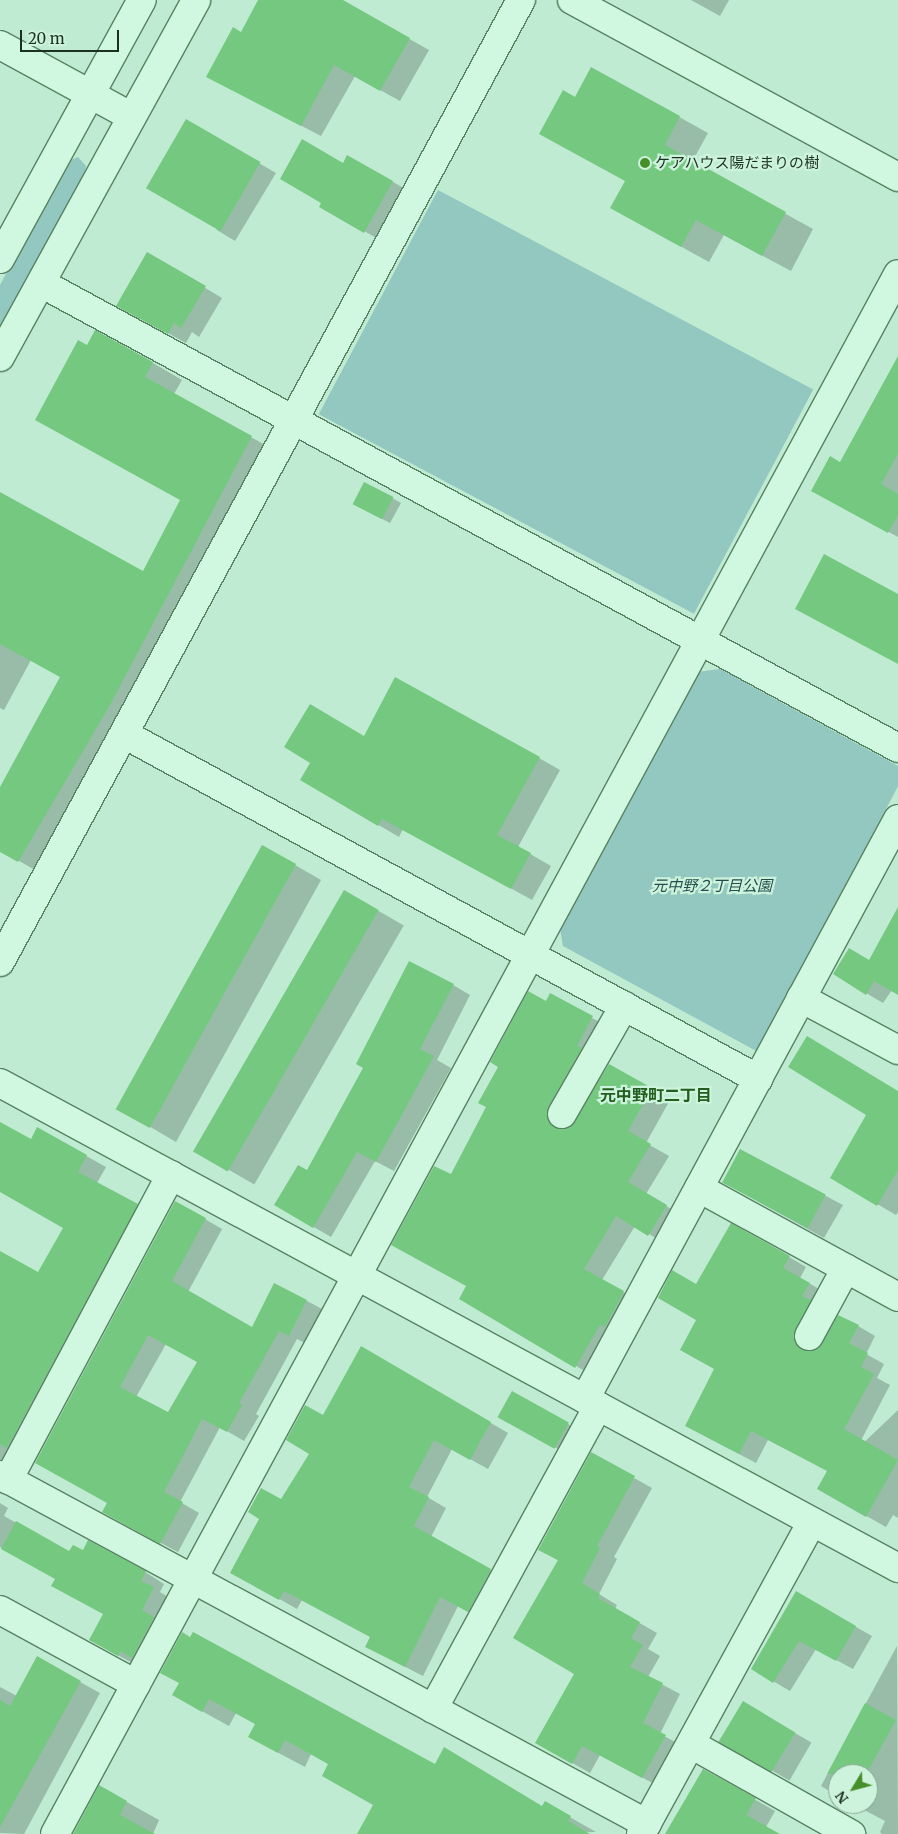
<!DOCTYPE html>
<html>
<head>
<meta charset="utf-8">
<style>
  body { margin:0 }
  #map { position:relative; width:898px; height:1834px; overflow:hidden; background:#beebd1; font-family:Merriweather,"Noto Sans JP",serif }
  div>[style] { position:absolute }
  .green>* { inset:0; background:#92c8c0; transform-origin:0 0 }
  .shadow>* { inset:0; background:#0003; transform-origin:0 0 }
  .building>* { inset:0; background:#75c880; transform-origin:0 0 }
  .roads { filter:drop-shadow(1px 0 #578362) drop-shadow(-1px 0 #578362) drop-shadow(0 1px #578362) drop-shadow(0 -1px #578362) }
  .minor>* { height:28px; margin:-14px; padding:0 14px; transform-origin:14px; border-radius:14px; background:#d0f7e0 }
  .dots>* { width:14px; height:14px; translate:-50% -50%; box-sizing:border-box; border:2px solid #cdf3dd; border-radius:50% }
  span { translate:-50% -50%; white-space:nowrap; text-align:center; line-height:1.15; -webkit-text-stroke:4.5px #cdf3dd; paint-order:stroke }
  .poi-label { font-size:15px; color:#1c3220 }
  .left { translate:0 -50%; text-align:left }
  .park-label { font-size:15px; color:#234e4d; font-style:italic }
  .neighbourhood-label { font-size:16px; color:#215d1d; font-weight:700 }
  .north { position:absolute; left:828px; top:1764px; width:50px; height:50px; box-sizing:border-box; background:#cdf3dd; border:1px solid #86a691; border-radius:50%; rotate:233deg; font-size:14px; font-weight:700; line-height:20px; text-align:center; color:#1c3220 }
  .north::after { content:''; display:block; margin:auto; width:18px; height:22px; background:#478f2a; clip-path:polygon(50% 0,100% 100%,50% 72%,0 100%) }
  .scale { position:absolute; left:20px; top:30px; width:99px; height:22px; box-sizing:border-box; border:2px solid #1c3220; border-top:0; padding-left:6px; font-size:15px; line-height:18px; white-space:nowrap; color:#1c3220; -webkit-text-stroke:4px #cdf3dd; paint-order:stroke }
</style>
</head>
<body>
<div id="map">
  <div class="green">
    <div style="clip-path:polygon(78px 157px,86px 166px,85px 173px,0 331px,0 285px,66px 162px)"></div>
    <div style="left:438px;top:190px;width:425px;height:254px;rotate:28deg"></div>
    <div style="clip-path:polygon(720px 669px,898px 766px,898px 786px,760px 1053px,563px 946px,558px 917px,697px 672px)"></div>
  </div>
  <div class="shadow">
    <div style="clip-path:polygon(260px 0,340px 0,429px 50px,400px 101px,355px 76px,321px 136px,208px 77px,242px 33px)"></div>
    <div style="clip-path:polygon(691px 0,729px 0,720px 16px)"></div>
    <div style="clip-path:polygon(591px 68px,708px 133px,692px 162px,813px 229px,791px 271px,724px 235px,709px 262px,611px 208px,626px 181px,575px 98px)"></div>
    <div style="clip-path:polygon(186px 121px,276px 173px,235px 241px,217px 230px)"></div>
    <div style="left:348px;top:157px;width:71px;height:57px;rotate:29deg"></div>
    <div style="clip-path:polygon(148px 254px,222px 298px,199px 337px,192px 332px,186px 343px,135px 315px)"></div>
    <div style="clip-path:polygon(87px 347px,153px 363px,182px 380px,174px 394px,281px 454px,49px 878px,0 850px,0 789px,62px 678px,31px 660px,4px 710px,0 708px,0 494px,143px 572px,182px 501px)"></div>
    <div style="clip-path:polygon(898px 359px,898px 537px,833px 502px,840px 463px)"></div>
    <div style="clip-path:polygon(392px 498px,401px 503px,390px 523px,363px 509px)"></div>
    <div style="clip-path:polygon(364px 737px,539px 758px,560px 770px,518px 847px,551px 866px,532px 900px,403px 829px,399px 837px,302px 780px)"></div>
    <div style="clip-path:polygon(295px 865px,321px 880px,176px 1142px,118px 1108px)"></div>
    <div style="left:344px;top:891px;width:69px;height:299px;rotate:30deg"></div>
    <div style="clip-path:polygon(898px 910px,898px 994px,892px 990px,883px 1003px,866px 993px,870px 961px)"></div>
    <div style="clip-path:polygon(453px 985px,470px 995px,437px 1060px,451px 1068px,394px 1171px,375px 1161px,331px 1237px,276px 1205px,307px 1171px)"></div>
    <div style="clip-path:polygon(546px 1002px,592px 1018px,611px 1028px,567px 1118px,567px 1129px,571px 1128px,609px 1065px,670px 1100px,646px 1143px,669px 1156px,646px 1194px,685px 1217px,668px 1245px,635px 1226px,602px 1280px,642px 1303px,595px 1377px,461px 1299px,468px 1286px,451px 1176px)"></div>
    <div style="clip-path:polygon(898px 1092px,898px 1212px,896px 1215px,831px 1177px)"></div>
    <div style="clip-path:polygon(0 1124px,31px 1141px,38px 1129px,106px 1167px,97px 1183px,157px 1216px,0 1483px,0 1253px,39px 1274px,65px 1228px,0 1176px)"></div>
    <div style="clip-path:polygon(740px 1151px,843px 1205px,824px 1238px,741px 1192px)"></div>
    <div style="clip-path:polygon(evenodd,176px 1202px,222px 1229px,188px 1292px,252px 1329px,275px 1284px,324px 1310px,307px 1344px,297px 1339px,256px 1414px,259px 1416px,244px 1441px,220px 1427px,180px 1502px,199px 1513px,178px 1552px,121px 1522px,109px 1503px,54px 1472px,176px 1202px,166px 1344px,198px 1362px,169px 1414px,136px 1397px,166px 1344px)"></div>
    <div style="clip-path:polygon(789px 1257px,806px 1267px,800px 1278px,826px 1293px,810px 1346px,812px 1350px,818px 1350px,858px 1326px,875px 1336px,866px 1354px,884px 1364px,877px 1378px,890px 1385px,856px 1450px,898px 1410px,898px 1518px,893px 1515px,886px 1527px,817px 1488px,832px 1473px,768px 1440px,756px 1463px,703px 1435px,716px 1368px,698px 1319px,696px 1285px)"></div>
    <div style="clip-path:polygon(362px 1348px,508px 1433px,488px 1469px,452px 1449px,427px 1497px,446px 1508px,431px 1537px,508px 1580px,486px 1621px,458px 1606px,423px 1676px,367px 1647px,372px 1637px,302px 1600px,297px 1609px,248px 1581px,282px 1500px,310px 1453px,323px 1417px)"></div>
    <div style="clip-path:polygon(568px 1424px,586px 1434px,573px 1457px,517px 1427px)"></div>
    <div style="clip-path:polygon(634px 1478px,652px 1488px,614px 1557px,617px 1559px,599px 1594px,617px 1605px,615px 1609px,657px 1633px,648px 1649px,660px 1656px,648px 1677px,680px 1694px,660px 1734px,683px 1746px,660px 1787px,600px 1755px,590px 1773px,537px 1743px,576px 1674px,559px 1561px,539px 1549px)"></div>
    <div style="clip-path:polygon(0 1503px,8px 1508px,4px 1516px,70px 1553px,83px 1552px,145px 1572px,164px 1584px,160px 1592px,173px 1600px,138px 1666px,110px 1651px,104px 1614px,56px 1579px,0 1547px)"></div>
    <div style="clip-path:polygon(796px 1593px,872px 1636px,853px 1669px,816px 1649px,790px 1691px,752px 1669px)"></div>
    <div style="clip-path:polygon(897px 1646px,898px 1834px,882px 1834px,880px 1832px,885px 1821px,853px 1804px,868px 1804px,868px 1774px,838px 1774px,838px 1796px,821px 1786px)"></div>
    <div style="clip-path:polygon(80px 1682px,100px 1693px,24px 1834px,0 1833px,0 1687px,17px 1696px)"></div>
    <div style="clip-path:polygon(180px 1683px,436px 1765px,543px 1807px,545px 1803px,596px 1832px,358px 1834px,375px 1805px,330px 1764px,311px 1754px,305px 1767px,275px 1751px,256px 1724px,236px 1713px,229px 1726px,200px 1710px)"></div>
    <div style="left:743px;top:1703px;width:79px;height:44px;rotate:30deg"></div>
    <div style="clip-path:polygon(704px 1770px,775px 1811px,766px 1827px,778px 1834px,688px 1834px)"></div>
    <div style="clip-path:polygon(100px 1787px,159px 1820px,153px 1834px,74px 1834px)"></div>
  </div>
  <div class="building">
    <div style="clip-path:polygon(258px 0,343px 0,410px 38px,380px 91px,334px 65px,301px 126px,206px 77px,233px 27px,241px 32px)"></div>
    <div style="clip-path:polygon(591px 67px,680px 116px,665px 145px,786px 212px,762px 256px,696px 220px,681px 247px,610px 208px,625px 181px,539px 134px,563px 90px,575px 97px)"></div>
    <div style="left:186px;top:119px;width:86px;height:80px;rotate:30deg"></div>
    <div style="clip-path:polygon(302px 139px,343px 163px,347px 155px,393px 181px,364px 233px,319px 207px,321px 203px,280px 179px)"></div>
    <div style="clip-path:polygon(147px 252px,206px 286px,181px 328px,174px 323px,168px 334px,116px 306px)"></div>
    <div style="clip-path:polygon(95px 330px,153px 362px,145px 377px,252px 436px,110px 705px,18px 862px,0 852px,0 787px,60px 677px,0 644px,0 492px,143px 571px,180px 500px,35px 420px,78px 340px,87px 345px)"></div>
    <div style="clip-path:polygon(898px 356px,898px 454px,881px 484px,898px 494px,898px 515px,888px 533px,811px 491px,830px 456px,840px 462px)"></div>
    <div style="left:364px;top:482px;width:33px;height:25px;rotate:27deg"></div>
    <div style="clip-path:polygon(824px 554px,898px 594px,898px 664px,795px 609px)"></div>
    <div style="clip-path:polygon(395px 677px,540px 757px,497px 835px,531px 853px,511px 889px,382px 819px,378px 826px,300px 780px,310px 763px,284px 747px,310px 704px,364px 736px)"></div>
    <div style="left:262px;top:845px;width:39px;height:302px;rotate:29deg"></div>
    <div style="left:344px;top:890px;width:40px;height:302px;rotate:30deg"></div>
    <div style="clip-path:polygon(898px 907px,898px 995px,874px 981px,866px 995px,833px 974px,849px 948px,869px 960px)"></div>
    <div style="clip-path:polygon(409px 961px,454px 984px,420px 1049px,434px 1056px,376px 1162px,357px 1152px,313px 1228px,274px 1205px,298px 1165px,307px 1170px,363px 1068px,356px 1064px)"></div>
    <div style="clip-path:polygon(528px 991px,546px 1001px,550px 993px,593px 1016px,577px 1046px,582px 1048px,548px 1107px,549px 1122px,562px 1130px,570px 1127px,609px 1064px,652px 1088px,628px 1131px,651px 1144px,628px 1182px,667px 1205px,648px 1236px,616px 1216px,584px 1269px,624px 1291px,605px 1327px,600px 1325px,575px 1368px,459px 1299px,466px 1286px,391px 1245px,434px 1166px,451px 1174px,486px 1107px,478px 1103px,498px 1067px,490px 1062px)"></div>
    <div style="clip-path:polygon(807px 1036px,898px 1091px,898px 1170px,877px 1206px,830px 1178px,866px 1115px,788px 1067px)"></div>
    <div style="clip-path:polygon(0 1122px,31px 1139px,37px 1127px,87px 1155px,78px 1172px,138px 1204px,7px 1448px,0 1444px,0 1251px,38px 1272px,63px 1228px,0 1192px)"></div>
    <div style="left:740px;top:1149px;width:97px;height:38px;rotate:28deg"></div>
    <div style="clip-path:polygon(evenodd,175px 1201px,206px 1218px,172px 1281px,252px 1327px,274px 1283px,307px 1300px,289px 1336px,279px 1331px,239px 1403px,242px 1405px,227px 1432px,202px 1419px,164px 1492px,183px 1502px,160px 1544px,102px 1512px,107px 1503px,35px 1463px,175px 1201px,148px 1335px,197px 1362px,168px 1412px,120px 1387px,148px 1335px)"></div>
    <div style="clip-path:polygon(731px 1223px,790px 1256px,783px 1268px,810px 1283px,802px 1296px,811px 1300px,793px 1336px,801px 1349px,818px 1349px,838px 1315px,859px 1325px,849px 1343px,868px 1353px,861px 1367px,874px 1374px,844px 1429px,898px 1460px,866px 1517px,817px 1489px,827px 1471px,751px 1431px,739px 1454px,685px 1426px,714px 1369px,680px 1350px,696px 1320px,658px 1298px,672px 1270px,696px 1284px)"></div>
    <div style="clip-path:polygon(361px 1346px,491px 1422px,470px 1460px,434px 1440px,409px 1487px,429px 1497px,414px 1526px,491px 1569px,468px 1612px,440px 1597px,405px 1667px,365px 1647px,370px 1637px,284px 1591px,279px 1600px,230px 1573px,259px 1519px,248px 1512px,261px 1488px,281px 1499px,309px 1454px,286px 1440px,305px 1405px,323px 1415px)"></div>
    <div style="left:512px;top:1391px;width:65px;height:30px;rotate:29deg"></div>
    <div style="clip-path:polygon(591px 1452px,635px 1476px,597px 1546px,600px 1548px,582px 1583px,600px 1594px,598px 1598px,640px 1622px,631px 1638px,643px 1645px,630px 1667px,663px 1683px,643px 1723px,666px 1735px,642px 1778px,582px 1746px,572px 1764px,535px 1743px,574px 1674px,513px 1638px,558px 1560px,538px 1550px)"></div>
    <div style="clip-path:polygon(16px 1521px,69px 1551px,73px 1545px,83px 1550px,88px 1540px,146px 1571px,141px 1581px,154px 1587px,142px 1610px,154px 1617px,132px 1658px,120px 1651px,118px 1656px,89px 1640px,103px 1614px,51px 1586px,55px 1579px,1px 1549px)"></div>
    <div style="clip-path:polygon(796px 1591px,856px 1626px,836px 1661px,799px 1641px,773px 1683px,751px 1669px)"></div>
    <div style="clip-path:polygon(182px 1632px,190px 1637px,193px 1632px,435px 1764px,444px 1747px,542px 1806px,545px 1801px,571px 1816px,568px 1821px,590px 1834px,357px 1834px,373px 1805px,322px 1776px,328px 1764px,285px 1740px,278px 1753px,248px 1737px,255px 1724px,209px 1699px,202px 1712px,172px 1695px,179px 1683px,160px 1673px)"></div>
    <div style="clip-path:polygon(37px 1656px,81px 1681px,0 1827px,0 1700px,10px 1706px)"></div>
    <div style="left:743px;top:1701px;width:61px;height:48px;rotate:31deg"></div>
    <div style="clip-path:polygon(865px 1703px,896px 1720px,866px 1774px,827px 1774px)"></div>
    <div style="clip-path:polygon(703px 1769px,756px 1798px,746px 1815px,780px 1834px,665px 1834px)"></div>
    <div style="clip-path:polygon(99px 1785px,127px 1801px,120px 1815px,155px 1834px,73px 1834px)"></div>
  </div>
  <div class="roads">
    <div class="minor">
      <div style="left:572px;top:0;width:371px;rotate:28.5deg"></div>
      <div style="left:0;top:45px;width:150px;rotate:28.6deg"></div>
      <div style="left:0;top:259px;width:295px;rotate:-61.3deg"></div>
      <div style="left:41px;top:283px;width:975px;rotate:28.48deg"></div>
      <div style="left:0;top:357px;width:407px;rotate:-61.2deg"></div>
      <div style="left:124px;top:734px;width:722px;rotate:28.55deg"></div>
      <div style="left:0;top:962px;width:1094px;rotate:-61.56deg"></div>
      <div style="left:801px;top:998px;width:110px;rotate:28.2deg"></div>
      <div style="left:0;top:1083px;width:1021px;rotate:28.37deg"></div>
      <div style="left:562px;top:1114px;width:125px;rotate:-60.1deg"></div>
      <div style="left:699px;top:1188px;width:227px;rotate:28.7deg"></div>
      <div style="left:809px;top:1336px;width:77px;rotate:-61.4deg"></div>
      <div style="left:585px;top:1399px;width:659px;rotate:-61.65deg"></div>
      <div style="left:0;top:1475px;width:735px;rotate:28.34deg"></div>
      <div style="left:8px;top:1480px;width:346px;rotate:-61.9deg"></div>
      <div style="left:0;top:1610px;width:155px;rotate:28.6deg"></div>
      <div style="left:433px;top:1709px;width:345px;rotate:-61.4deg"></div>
      <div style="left:691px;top:1744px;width:184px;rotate:29.4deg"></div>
      <div style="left:55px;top:1834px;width:1773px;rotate:-61.61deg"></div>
      <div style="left:641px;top:1834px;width:356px;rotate:-61.3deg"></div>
    </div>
  </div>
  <div class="dots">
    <div style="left:645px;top:163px;background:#478f2a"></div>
  </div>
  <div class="poi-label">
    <span class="left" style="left:655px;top:163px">ケアハウス陽だまりの樹</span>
  </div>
  <div class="park-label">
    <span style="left:712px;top:886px">元中野２丁目公園</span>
  </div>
  <div class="neighbourhood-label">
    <span style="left:656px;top:1095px">元中野町二丁目</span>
  </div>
  <div class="north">N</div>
  <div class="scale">20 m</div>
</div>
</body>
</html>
